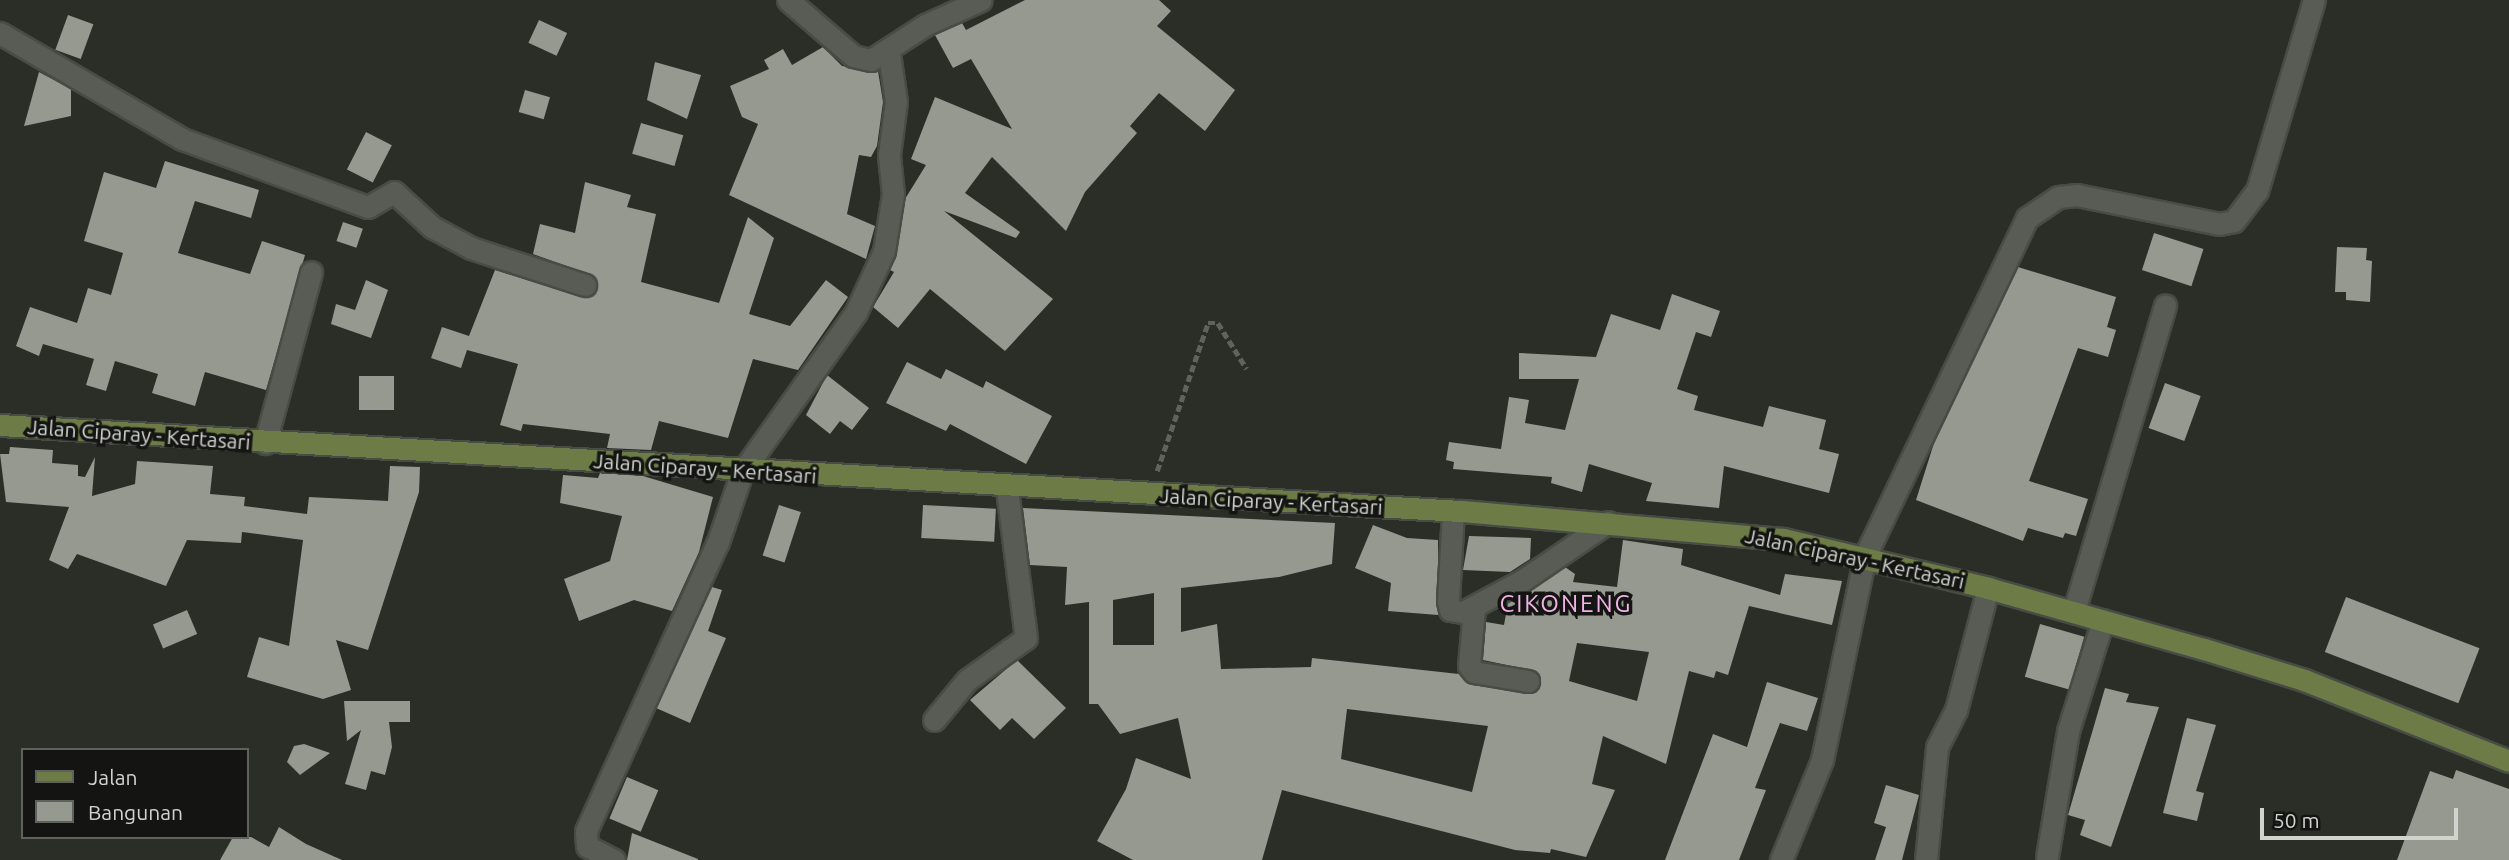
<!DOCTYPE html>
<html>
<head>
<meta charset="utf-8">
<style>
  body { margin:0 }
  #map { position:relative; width:2509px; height:860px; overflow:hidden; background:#2b2e27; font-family:Ubuntu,sans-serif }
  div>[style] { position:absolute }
  .building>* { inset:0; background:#969990; transform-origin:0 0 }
  .path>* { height:4.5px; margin-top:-2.25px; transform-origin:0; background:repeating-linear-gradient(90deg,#60635d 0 7px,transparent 0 10.5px) }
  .roads { filter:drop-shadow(2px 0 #494b45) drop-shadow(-2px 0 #494b45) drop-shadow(0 2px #494b45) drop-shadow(0 -2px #494b45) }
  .minor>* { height:21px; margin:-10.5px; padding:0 10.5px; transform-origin:10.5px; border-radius:10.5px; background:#595c54 }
  .major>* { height:21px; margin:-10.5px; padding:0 10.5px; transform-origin:10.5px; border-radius:10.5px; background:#6d7b47 }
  span { translate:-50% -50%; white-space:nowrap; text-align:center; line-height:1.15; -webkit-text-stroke:7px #141512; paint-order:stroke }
  .street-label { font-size:21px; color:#d1d3cf }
  .quarter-label { font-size:24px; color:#f1b2e6; letter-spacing:2px }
  .legend { position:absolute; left:21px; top:748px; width:228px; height:91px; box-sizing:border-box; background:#141512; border:2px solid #60615e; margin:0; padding:9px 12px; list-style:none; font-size:21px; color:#d1d3cf }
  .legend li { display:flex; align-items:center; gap:14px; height:35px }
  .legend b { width:35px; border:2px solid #60615e }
  .scale { position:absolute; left:2260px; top:808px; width:198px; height:32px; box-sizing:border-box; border:4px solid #d1d3cf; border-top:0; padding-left:9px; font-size:21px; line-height:24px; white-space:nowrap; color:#d1d3cf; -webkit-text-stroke:5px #141512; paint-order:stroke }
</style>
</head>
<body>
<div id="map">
  <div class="building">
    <div style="clip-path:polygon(1025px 0,1159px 0,1171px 11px,1157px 26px,1235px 90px,1205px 131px,1159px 93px,1130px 126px,1137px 133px,1085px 192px,1066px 231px,992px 157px,965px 193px,1020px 232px,1016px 238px,944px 211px,1053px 299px,1005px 351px,930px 289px,898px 328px,873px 307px,894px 272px,890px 270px,905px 199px,926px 165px,911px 159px,935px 97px,1012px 129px,971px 59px,953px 68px,935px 35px,962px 23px,966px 30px)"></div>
    <div style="left:68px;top:15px;width:27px;height:37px;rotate:20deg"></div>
    <div style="left:539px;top:20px;width:31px;height:25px;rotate:25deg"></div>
    <div style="clip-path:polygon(823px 47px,842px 66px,878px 71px,883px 102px,877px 146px,871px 157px,859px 155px,847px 214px,875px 226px,866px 259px,729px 195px,758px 124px,742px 117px,730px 86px,769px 69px,764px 60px,783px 49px,792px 65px)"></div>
    <div style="clip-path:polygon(655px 62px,701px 75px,687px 119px,647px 100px)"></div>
    <div style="clip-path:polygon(39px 72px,71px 89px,71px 116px,24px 126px)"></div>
    <div style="left:525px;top:90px;width:26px;height:23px;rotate:16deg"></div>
    <div style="left:641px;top:123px;width:44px;height:32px;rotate:16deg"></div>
    <div style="left:366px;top:132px;width:29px;height:42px;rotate:27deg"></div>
    <div style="clip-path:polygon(165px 161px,259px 190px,251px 218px,195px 201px,178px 253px,250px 274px,262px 241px,305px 255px,266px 390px,205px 372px,195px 406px,152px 393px,158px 374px,115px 361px,106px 391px,86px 385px,94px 359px,43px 344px,39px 356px,16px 346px,30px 307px,77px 323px,88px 288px,111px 295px,123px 253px,84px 241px,104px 172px,156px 188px)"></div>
    <div style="clip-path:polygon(585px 182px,631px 195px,627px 207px,656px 214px,641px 282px,719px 303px,748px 217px,774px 238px,749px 314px,790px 326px,826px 280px,848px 297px,798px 370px,753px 359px,728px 438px,659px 421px,651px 450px,607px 448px,610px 434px,523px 424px,521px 431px,500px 425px,518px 364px,467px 350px,461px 368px,431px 358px,442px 327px,469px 336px,495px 270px,581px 297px,594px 294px,594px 276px,533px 254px,540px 224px,575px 233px)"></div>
    <div style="left:343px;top:222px;width:21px;height:20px;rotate:19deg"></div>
    <div style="left:2154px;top:233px;width:52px;height:39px;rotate:18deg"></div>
    <div style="clip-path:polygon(2337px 247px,2367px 248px,2366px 260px,2372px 261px,2370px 302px,2346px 300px,2346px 292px,2335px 292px)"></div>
    <div style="clip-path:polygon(2018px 267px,2116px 297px,2107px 327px,2116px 330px,2108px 357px,2078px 348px,2029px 481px,2088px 499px,2076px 536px,2065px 533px,2063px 538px,2028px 528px,2023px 541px,1916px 500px,1934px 443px)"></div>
    <div style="clip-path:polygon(366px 280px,388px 290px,371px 338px,331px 324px,336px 304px,355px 310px)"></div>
    <div style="clip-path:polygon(1672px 294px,1720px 311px,1711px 337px,1696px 332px,1677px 389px,1698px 396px,1694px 410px,1763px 427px,1769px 406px,1826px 420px,1819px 449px,1839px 454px,1829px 493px,1724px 466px,1719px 508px,1646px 501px,1652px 483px,1589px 464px,1582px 492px,1551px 483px,1552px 477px,1453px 469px,1454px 462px,1446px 460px,1449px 442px,1501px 449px,1509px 397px,1529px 400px,1525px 423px,1565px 430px,1579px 379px,1519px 379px,1519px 353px,1596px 357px,1611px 314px,1660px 330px)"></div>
    <div style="clip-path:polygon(907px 362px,941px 379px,946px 369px,983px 388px,986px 381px,1052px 416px,1026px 464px,950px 424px,946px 431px,886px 403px)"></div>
    <div style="clip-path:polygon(827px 375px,869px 408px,852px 430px,840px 421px,830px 434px,806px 415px)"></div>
    <div style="left:359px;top:376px;width:35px;height:34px"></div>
    <div style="left:2165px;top:383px;width:38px;height:48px;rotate:20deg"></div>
    <div style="clip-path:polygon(10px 447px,53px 450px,52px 463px,78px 465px,78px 476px,85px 477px,95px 457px,92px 496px,135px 484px,137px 461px,183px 464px,213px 466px,210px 494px,245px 497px,244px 506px,307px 514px,309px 497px,388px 501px,390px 466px,420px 467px,419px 492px,368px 650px,336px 640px,351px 690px,323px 699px,247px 677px,259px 637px,289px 646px,303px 540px,242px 532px,241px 543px,187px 540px,166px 586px,77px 554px,68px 569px,49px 560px,69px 507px,6px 502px,0 454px,9px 454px)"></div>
    <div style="clip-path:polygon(600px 473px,643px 476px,713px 497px,699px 552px,672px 611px,634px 600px,579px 621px,564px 579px,610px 561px,622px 516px,560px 503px,563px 475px,598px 478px)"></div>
    <div style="left:779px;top:505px;width:23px;height:53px;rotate:18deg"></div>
    <div style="left:923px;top:505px;width:73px;height:33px;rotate:3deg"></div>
    <div style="clip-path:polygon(evenodd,1023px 508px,1335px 523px,1332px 564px,1279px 577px,1181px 588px,1181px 632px,1217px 624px,1221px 669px,1311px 667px,1312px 658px,1459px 674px,1472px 685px,1532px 693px,1541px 684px,1536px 671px,1483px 660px,1486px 622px,1504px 625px,1508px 603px,1565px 567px,1575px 574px,1573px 582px,1617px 587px,1623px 540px,1683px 549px,1681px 565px,1780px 595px,1785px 574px,1842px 581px,1832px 625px,1749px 606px,1728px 675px,1716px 671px,1714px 678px,1689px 671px,1666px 764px,1603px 736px,1592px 784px,1615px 790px,1586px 857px,1551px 849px,1550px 853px,1515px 850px,1282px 790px,1262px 860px,1133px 860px,1097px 841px,1126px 789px,1136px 758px,1191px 779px,1178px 718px,1120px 734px,1098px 704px,1089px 704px,1089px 602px,1065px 605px,1067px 567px,1030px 565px,1023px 508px,1154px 593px,1154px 645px,1113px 645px,1113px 600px,1154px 593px,1023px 508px,1577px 643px,1649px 652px,1637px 701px,1569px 681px,1577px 643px,1023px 508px,1347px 709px,1488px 726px,1472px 792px,1341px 759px,1347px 709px)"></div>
    <div style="clip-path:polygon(1373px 525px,1407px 538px,1438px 540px,1438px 615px,1388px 611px,1391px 583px,1355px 568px)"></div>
    <div style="clip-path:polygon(1469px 536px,1531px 538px,1530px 559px,1510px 572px,1463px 570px)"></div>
    <div style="clip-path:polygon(712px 587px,722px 590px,708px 631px,726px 638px,690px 723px,656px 708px)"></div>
    <div style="left:2346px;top:597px;width:143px;height:59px;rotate:21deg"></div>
    <div style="left:187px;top:610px;width:26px;height:37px;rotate:67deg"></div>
    <div style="left:2040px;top:624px;width:46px;height:55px;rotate:16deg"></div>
    <div style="clip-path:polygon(1017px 660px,1066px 708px,1034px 739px,1012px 718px,1000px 730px,970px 700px)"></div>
    <div style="clip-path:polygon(1767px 682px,1818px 698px,1807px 731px,1780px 723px,1755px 788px,1766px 790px,1739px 860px,1665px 860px,1713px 734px,1747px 747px)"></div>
    <div style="clip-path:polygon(2105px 688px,2129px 694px,2126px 702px,2159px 707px,2111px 847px,2080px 835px,2085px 820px,2068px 815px)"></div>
    <div style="clip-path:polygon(344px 701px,410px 701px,410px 722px,389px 722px,392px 747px,385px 775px,371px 771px,366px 790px,345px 784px,361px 730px,347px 741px)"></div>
    <div style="clip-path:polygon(2187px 718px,2216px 725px,2196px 791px,2204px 793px,2197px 821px,2163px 813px)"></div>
    <div style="clip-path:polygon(304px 744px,330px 753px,300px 775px,287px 762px,294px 746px)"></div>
    <div style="clip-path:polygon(2456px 770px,2509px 789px,2509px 860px,2397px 860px,2430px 771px,2453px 779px)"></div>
    <div style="left:627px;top:777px;width:34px;height:45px;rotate:23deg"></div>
    <div style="clip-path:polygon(1886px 785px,1919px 795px,1902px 860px,1875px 860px,1886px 827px,1874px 823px)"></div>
    <div style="clip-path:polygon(279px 827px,306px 844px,342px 860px,220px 860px,233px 837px,251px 837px,269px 847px)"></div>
    <div style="clip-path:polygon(632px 833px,698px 859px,698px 860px,627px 860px)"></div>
  </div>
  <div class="path">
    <div style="left:1157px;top:471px;width:157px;rotate:-71deg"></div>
    <div style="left:1208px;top:323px;width:10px"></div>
    <div style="left:1218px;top:323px;width:54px;rotate:57.8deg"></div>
  </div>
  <div class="roads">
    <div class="minor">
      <div style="left:788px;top:0;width:86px;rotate:40.7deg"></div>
      <div style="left:853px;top:56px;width:18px;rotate:13deg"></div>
      <div style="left:871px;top:60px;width:64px;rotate:-32.9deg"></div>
      <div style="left:925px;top:25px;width:61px;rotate:-24.1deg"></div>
      <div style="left:0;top:33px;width:211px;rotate:30.2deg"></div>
      <div style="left:182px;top:139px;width:198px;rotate:20.1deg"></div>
      <div style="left:368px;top:207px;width:30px;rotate:-30deg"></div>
      <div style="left:394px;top:192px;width:52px;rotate:42.6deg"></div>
      <div style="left:432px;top:227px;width:44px;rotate:28.3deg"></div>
      <div style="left:471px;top:248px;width:120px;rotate:18deg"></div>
      <div style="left:265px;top:443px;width:177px;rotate:-74.9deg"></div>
      <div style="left:1453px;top:511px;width:90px;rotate:93.2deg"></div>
      <div style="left:1448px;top:601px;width:9px;rotate:77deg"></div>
      <div style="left:1450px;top:610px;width:13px;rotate:9deg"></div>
      <div style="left:1463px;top:612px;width:68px;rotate:-28.1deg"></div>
      <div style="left:1523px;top:580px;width:103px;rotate:-34.3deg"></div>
      <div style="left:1474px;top:608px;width:58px;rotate:94.9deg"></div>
      <div style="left:1469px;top:666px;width:8px;rotate:50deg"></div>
      <div style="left:1474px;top:672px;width:55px;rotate:9.5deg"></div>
      <div style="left:2074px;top:611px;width:319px;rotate:-73.4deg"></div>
      <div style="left:934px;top:720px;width:52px;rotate:-50.5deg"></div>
      <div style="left:967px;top:680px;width:72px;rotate:-35.4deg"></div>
      <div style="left:1026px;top:638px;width:150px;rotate:-97.3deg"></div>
      <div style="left:2047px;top:857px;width:128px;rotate:-80.5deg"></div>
      <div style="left:2068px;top:731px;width:116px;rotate:-72.5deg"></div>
      <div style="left:614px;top:860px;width:30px;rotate:-153deg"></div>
      <div style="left:587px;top:846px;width:15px;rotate:-94deg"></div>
      <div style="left:586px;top:831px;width:318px;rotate:-65.5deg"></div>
      <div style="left:718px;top:542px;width:74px;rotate:-71.1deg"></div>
      <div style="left:742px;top:472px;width:196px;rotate:-54.5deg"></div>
      <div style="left:856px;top:312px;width:67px;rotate:-65.3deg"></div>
      <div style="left:884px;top:251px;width:58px;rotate:-81deg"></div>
      <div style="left:893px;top:194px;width:39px;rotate:-96deg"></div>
      <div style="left:889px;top:155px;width:53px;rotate:-82.5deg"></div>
      <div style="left:896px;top:102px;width:49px;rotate:-98.1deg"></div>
      <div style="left:1781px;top:860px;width:108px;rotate:-67.7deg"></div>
      <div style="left:1822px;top:760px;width:208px;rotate:-78.1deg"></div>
      <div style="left:1865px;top:556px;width:375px;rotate:-64.4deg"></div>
      <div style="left:2027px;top:218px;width:37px;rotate:-34deg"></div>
      <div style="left:2058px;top:197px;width:19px;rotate:-6deg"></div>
      <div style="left:2077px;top:195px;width:145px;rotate:11.5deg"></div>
      <div style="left:2219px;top:224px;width:15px;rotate:-11deg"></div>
      <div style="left:2234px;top:221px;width:38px;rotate:-53deg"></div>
      <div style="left:2257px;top:191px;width:199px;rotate:-73.4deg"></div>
      <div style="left:1926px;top:860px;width:114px;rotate:-84.4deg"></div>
      <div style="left:1937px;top:747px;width:42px;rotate:-62.8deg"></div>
      <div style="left:1956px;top:710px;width:126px;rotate:-75.3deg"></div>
    </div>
    <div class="major">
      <div style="left:0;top:425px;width:1464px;rotate:3.37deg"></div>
      <div style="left:1461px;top:511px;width:323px;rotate:5deg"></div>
      <div style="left:1783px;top:539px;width:211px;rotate:13.4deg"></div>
      <div style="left:1988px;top:588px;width:224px;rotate:15.8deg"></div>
      <div style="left:2204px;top:649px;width:105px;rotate:17.2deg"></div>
      <div style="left:2304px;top:680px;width:220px;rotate:21.6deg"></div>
    </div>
  </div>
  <div class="street-label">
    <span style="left:139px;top:434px;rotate:4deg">Jalan Ciparay - Kertasari</span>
    <span style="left:705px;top:468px;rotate:4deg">Jalan Ciparay - Kertasari</span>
    <span style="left:1271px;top:501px;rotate:3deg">Jalan Ciparay - Kertasari</span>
    <span style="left:1855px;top:558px;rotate:12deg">Jalan Ciparay - Kertasari</span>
  </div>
  <div class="quarter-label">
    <span style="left:1566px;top:604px">CIKONENG</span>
  </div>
  <ul class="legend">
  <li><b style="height:9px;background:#6d7b47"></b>Jalan</li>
  <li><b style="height:19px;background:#969990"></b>Bangunan</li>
  </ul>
  <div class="scale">50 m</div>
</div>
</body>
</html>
